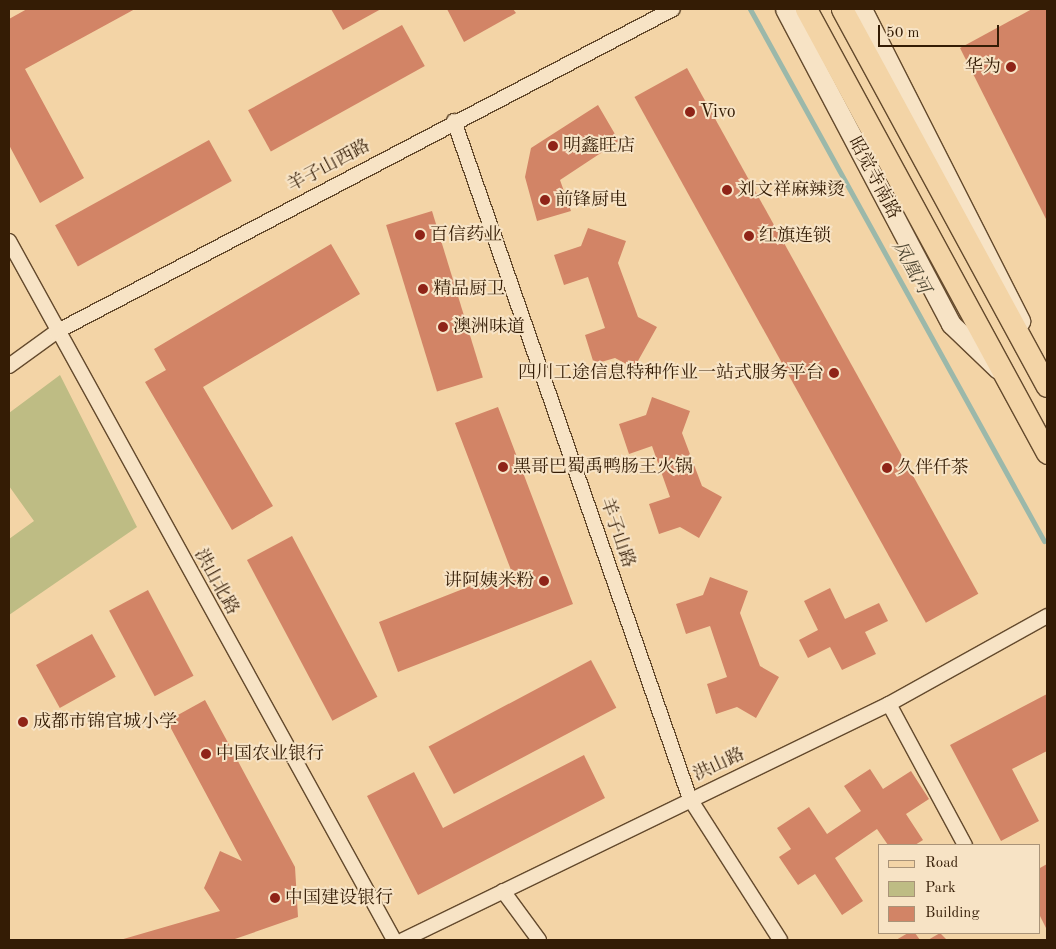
<!DOCTYPE html>
<html>
<head>
<meta charset="utf-8">
<style>
  body { margin:0 }
  #map { position:relative; width:1056px; height:949px; overflow:hidden; background:#f3d4a6; font-family:"Old Standard TT","Noto Serif SC",serif }
  div>[style] { position:absolute }
  .green>* { inset:0; background:#bebc84 }
  .stream>* { height:5px; margin:-2.5px; padding:0 2.5px; transform-origin:2.5px; border-radius:2.5px; background:#9bb8aa }
  .building>* { inset:0; background:#d28466; transform-origin:0 0 }
  .roads { filter:drop-shadow(1px 0 #644a2d) drop-shadow(-1px 0 #644a2d) drop-shadow(0 1px #644a2d) drop-shadow(0 -1px #644a2d) }
  .street>* { height:14px; margin:-7px; padding:0 7px; transform-origin:7px; border-radius:7px; background:#f7e3c5 }
  .secondary>* { height:19px; margin:-9.5px; padding:0 9.5px; transform-origin:9.5px; border-radius:9.5px; background:#f7e3c5 }
  .primary>* { height:21px; margin:-10.5px; padding:0 10.5px; transform-origin:10.5px; border-radius:10.5px; background:#f3d4a6 }
  .dots>* { width:14px; height:14px; translate:-50% -50%; box-sizing:border-box; border:2px solid #f7e3c5; border-radius:50% }
  span { translate:-50% -50%; white-space:nowrap; text-align:center; line-height:1.15; -webkit-text-stroke:4px #f7e3c5; paint-order:stroke }
  .poi-label { font-size:18px; color:#341c05 }
  .right { translate:-100% -50%; text-align:right }
  .left { translate:0 -50%; text-align:left }
  .street-label { font-size:18px; color:#341c05 }
  .water-label { font-size:19px; color:#534b37; font-style:italic }
  .frame { position:absolute; inset:0; border:10px solid #341c05; pointer-events:none }
  .legend { position:absolute; left:878px; top:844px; width:162px; height:90px; box-sizing:border-box; background:#f7e3c5; border:1px solid #a99378; margin:0; padding:6px 9px; list-style:none; font-size:15px; color:#341c05 }
  .legend li { display:flex; align-items:center; gap:10px; height:25px }
  .legend b { width:25px; border:1px solid #a99378 }
  .scale { position:absolute; left:878px; top:25px; width:121px; height:22px; box-sizing:border-box; border:2px solid #341c05; border-top:0; padding-left:6px; font-size:15px; line-height:18px; white-space:nowrap; color:#341c05; -webkit-text-stroke:4px #f7e3c5; paint-order:stroke }
</style>
</head>
<body>
<div id="map">
  <div class="green">
    <div style="clip-path:polygon(60px 375px,137px 527px,9px 615px,9px 539px,34px 521px,9px 486px,9px 413px)"></div>
  </div>
  <div class="stream">
    <div style="left:750px;top:9px;width:608px;rotate:61.07deg"></div>
  </div>
  <div class="building">
    <div style="clip-path:polygon(27px 9px,135px 9px,25px 69px,84px 178px,40px 203px,9px 145px,9px 19px)"></div>
    <div style="clip-path:polygon(331px 9px,381px 9px,343px 30px)"></div>
    <div style="clip-path:polygon(447px 9px,513px 9px,516px 13px,464px 42px)"></div>
    <div style="clip-path:polygon(1032px 9px,1047px 9px,1047px 221px,960px 48px)"></div>
    <div style="left:402px;top:25px;width:47px;height:176px;rotate:61deg"></div>
    <div style="left:687px;top:68px;width:601px;height:60px;rotate:61deg"></div>
    <div style="clip-path:polygon(598px 105px,619px 141px,560px 180px,571px 211px,537px 221px,525px 177px,531px 148px)"></div>
    <div style="left:209px;top:140px;width:47px;height:176px;rotate:61deg"></div>
    <div style="left:432px;top:211px;width:174px;height:48px;rotate:73deg"></div>
    <div style="clip-path:polygon(588px 228px,626px 241px,618px 263px,638px 317px,657px 327px,634px 368px,615px 358px,594px 364px,585px 335px,605px 328px,588px 277px,564px 285px,554px 255px,581px 246px)"></div>
    <div style="clip-path:polygon(331px 244px,360px 294px,203px 387px,273px 506px,232px 530px,145px 382px,166px 370px,154px 349px)"></div>
    <div style="clip-path:polygon(652px 397px,690px 411px,682px 433px,702px 486px,722px 497px,699px 538px,680px 527px,659px 534px,649px 504px,670px 497px,652px 446px,629px 454px,619px 424px,646px 415px)"></div>
    <div style="clip-path:polygon(498px 407px,573px 604px,398px 672px,379px 622px,511px 570px,455px 423px)"></div>
    <div style="left:292px;top:536px;width:182px;height:51px;rotate:62deg"></div>
    <div style="clip-path:polygon(710px 577px,748px 591px,740px 613px,760px 666px,779px 677px,756px 718px,737px 707px,716px 714px,707px 684px,727px 677px,710px 626px,686px 634px,676px 604px,703px 595px)"></div>
    <div style="clip-path:polygon(830px 588px,845px 619px,879px 603px,888px 621px,865px 632px,876px 654px,842px 670px,830px 647px,808px 658px,799px 640px,818px 630px,804px 601px)"></div>
    <div style="left:148px;top:590px;width:97px;height:44px;rotate:62deg"></div>
    <div style="left:92px;top:634px;width:49px;height:64px;rotate:61deg"></div>
    <div style="left:591px;top:660px;width:54px;height:184px;rotate:62deg"></div>
    <div style="clip-path:polygon(1047px 694px,1047px 751px,1012px 769px,1039px 821px,1001px 841px,950px 745px)"></div>
    <div style="clip-path:polygon(205px 700px,295px 867px,298px 917px,232px 940px,120px 940px,220px 911px,204px 888px,220px 851px,242px 861px,167px 721px)"></div>
    <div style="clip-path:polygon(584px 755px,605px 798px,418px 895px,367px 796px,414px 772px,443px 828px)"></div>
    <div style="clip-path:polygon(870px 769px,883px 789px,911px 771px,929px 799px,906px 814px,923px 840px,915px 845px,888px 845px,877px 829px,835px 858px,863px 901px,842px 915px,815px 874px,798px 885px,779px 857px,791px 849px,777px 828px,809px 807px,827px 834px,861px 811px,844px 786px)"></div>
    <div style="clip-path:polygon(1047px 864px,1047px 930px,1040px 916px,1040px 868px)"></div>
    <div style="clip-path:polygon(908px 933px,915px 933px,920px 940px,896px 940px)"></div>
    <div style="clip-path:polygon(940px 933px,947px 940px,928px 940px)"></div>
  </div>
  <div class="roads">
    <div class="street">
      <div style="left:454px;top:121px;width:718px;rotate:70.81deg"></div>
      <div style="left:690px;top:799px;width:167px;rotate:57.4deg"></div>
      <div style="left:9px;top:241px;width:798px;rotate:61.15deg"></div>
      <div style="left:9px;top:366px;width:58px;rotate:-35.9deg"></div>
      <div style="left:56px;top:332px;width:696px;rotate:-27.63deg"></div>
      <div style="left:889px;top:704px;width:160px;rotate:61.7deg"></div>
      <div style="left:503px;top:891px;width:61px;rotate:53.7deg"></div>
      <div style="left:403px;top:940px;width:540px;rotate:-25.9deg"></div>
      <div style="left:889px;top:704px;width:181px;rotate:-29.1deg"></div>
    </div>
    <div class="secondary">
      <div style="left:785px;top:9px;width:356px;rotate:62.2deg"></div>
      <div style="left:951px;top:324px;width:65px;rotate:43.8deg"></div>
      <div style="left:862px;top:9px;width:350px;rotate:63.1deg"></div>
    </div>
    <div class="primary">
      <div style="left:806px;top:9px;width:505px;rotate:61.51deg"></div>
      <div style="left:842px;top:9px;width:429px;rotate:61.5deg"></div>
    </div>
  </div>
  <div class="dots">
    <div style="left:1011px;top:67px;background:#8f2418"></div>
    <div style="left:690px;top:112px;background:#8f2418"></div>
    <div style="left:553px;top:146px;background:#8f2418"></div>
    <div style="left:727px;top:190px;background:#8f2418"></div>
    <div style="left:545px;top:200px;background:#8f2418"></div>
    <div style="left:420px;top:235px;background:#8f2418"></div>
    <div style="left:749px;top:236px;background:#8f2418"></div>
    <div style="left:423px;top:289px;background:#8f2418"></div>
    <div style="left:443px;top:327px;background:#8f2418"></div>
    <div style="left:834px;top:373px;background:#8f2418"></div>
    <div style="left:503px;top:467px;background:#8f2418"></div>
    <div style="left:887px;top:468px;background:#8f2418"></div>
    <div style="left:544px;top:581px;background:#8f2418"></div>
    <div style="left:23px;top:722px;background:#8f2418"></div>
    <div style="left:206px;top:754px;background:#8f2418"></div>
    <div style="left:275px;top:898px;background:#8f2418"></div>
  </div>
  <div class="poi-label">
    <span class="right" style="left:1001px;top:67px">华为</span>
    <span class="left" style="left:700px;top:112px">Vivo</span>
    <span class="left" style="left:563px;top:146px">明鑫旺店</span>
    <span class="left" style="left:737px;top:190px">刘文祥麻辣烫</span>
    <span class="left" style="left:555px;top:200px">前锋厨电</span>
    <span class="left" style="left:430px;top:235px">百信药业</span>
    <span class="left" style="left:759px;top:236px">红旗连锁</span>
    <span class="left" style="left:433px;top:289px">精品厨卫</span>
    <span class="left" style="left:453px;top:327px">澳洲味道</span>
    <span class="right" style="left:824px;top:373px">四川工途信息特种作业一站式服务平台</span>
    <span class="left" style="left:513px;top:467px">黑哥巴蜀禹鸭肠王火锅</span>
    <span class="left" style="left:897px;top:468px">久伴仟茶</span>
    <span class="right" style="left:534px;top:581px">讲阿姨米粉</span>
    <span class="left" style="left:33px;top:722px">成都市锦官城小学</span>
    <span class="left" style="left:216px;top:754px">中国农业银行</span>
    <span class="left" style="left:285px;top:898px">中国建设银行</span>
  </div>
  <div class="street-label">
    <span style="left:329px;top:166px;rotate:-28deg">羊子山西路</span>
    <span style="left:874px;top:178px;rotate:62deg">昭觉寺南路</span>
    <span style="left:617px;top:533px;rotate:71deg">羊子山路</span>
    <span style="left:216px;top:582px;rotate:61deg">洪山北路</span>
    <span style="left:719px;top:765px;rotate:-25deg">洪山路</span>
  </div>
  <div class="water-label">
    <span style="left:910px;top:268px;rotate:61deg">凤凰河</span>
  </div>
  <div class="frame"></div>
  <ul class="legend">
  <li><b style="height:6px;background:#f3d4a6"></b>Road</li>
  <li><b style="height:14px;background:#bebc84"></b>Park</li>
  <li><b style="height:14px;background:#d28466"></b>Building</li>
  </ul>
  <div class="scale">50 m</div>
</div>
</body>
</html>
